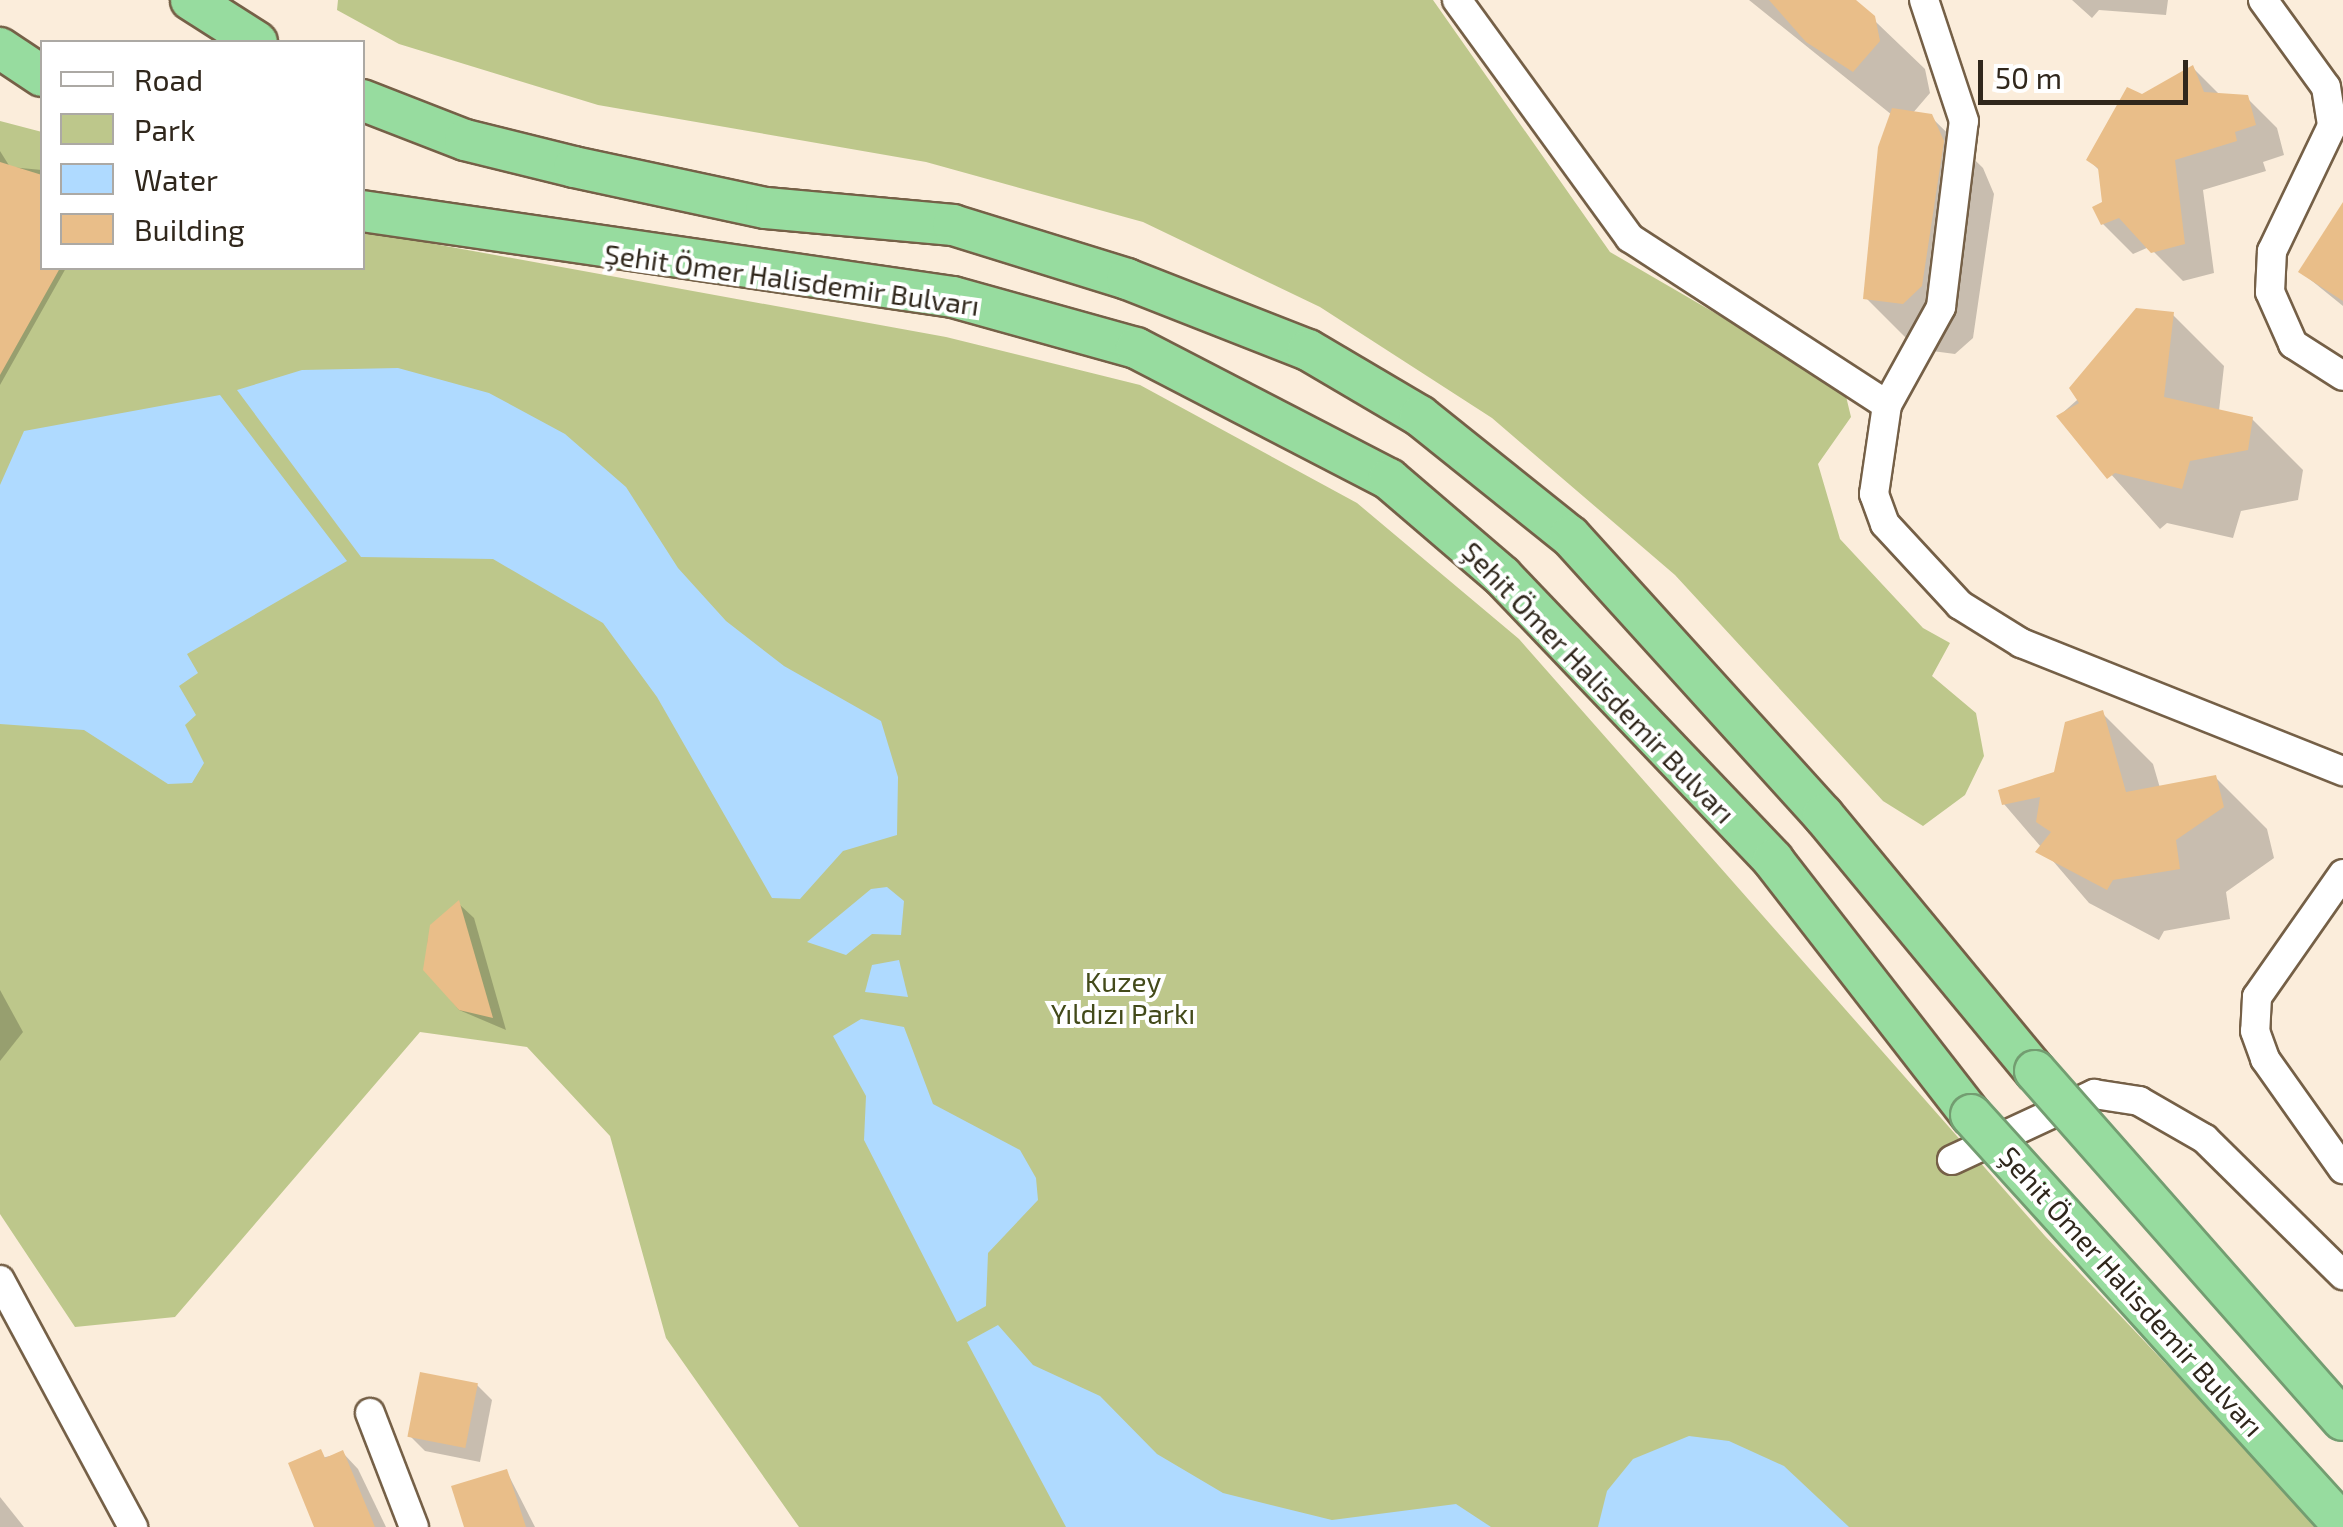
<!DOCTYPE html>
<html>
<head>
<meta charset="utf-8">
<style>
  body { margin:0 }
  #map { position:relative; width:2343px; height:1527px; overflow:hidden; background:#fbeddb; font-family:"Exo 2",sans-serif }
  div>[style] { position:absolute }
  .green>* { inset:0; background:#bdc78b }
  .water>* { inset:0; background:#afdaff }
  .shadow>* { inset:0; background:#0003 }
  .building>* { inset:0; background:#e9be89; transform-origin:0 0 }
  .roads { filter:drop-shadow(2px 0 #756047) drop-shadow(-2px 0 #756047) drop-shadow(0 2px #756047) drop-shadow(0 -2px #756047) }
  .minor>* { height:28px; margin:-14px; padding:0 14px; transform-origin:14px; border-radius:14px; background:#fff }
  .highway>* { height:40px; margin:-20px; padding:0 20px; transform-origin:20px; border-radius:20px; background:#97dc9f }
  .bridges { filter:drop-shadow(2px 0 #739d71) drop-shadow(-2px 0 #739d71) drop-shadow(0 2px #739d71) drop-shadow(0 -2px #739d71) }
  .highway-bridge>* { height:40px; margin:-20px; padding:0 20px; transform-origin:20px; border-radius:20px; background:#97dc9f }
  span { translate:-50% -50%; white-space:nowrap; text-align:center; line-height:1.15; -webkit-text-stroke:8px #fff; paint-order:stroke }
  .street-label { font-size:28px; color:#30271c }
  .park-label { font-size:28px; color:#434a1a }
  .legend { position:absolute; left:40px; top:40px; width:325px; height:230px; box-sizing:border-box; background:#fff; border:2px solid #aca9a4; margin:0; padding:12px 18px; list-style:none; font-size:30px; color:#30271c }
  .legend li { display:flex; align-items:center; gap:20px; height:50px }
  .legend b { width:50px; border:2px solid #aca9a4 }
  .scale { position:absolute; left:1978px; top:60px; width:210px; height:45px; box-sizing:border-box; border:5px solid #30271c; border-top:0; padding-left:12px; font-size:30px; line-height:35px; white-space:nowrap; color:#30271c; -webkit-text-stroke:8px #fff; paint-order:stroke }
</style>
</head>
<body>
<div id="map">
  <div class="green">
    <div style="clip-path:polygon(338px 0,1433px 0,1610px 252px,1844px 388px,1851px 417px,1818px 464px,1840px 539px,1923px 628px,1950px 643px,1932px 676px,1976px 713px,1984px 756px,1965px 795px,1923px 826px,1883px 801px,1675px 575px,1492px 418px,1320px 307px,1143px 222px,926px 162px,598px 105px,399px 44px,337px 10px)"></div>
    <div style="clip-path:polygon(0 121px,42px 132px,42px 268px,362px 268px,363px 231px,946px 337px,1140px 385px,1357px 503px,1519px 639px,2045px 1236px,2320px 1527px,799px 1527px,666px 1338px,610px 1136px,527px 1047px,420px 1032px,175px 1317px,75px 1327px,0 1214px)"></div>
  </div>
  <div class="water">
    <div style="clip-path:polygon(398px 368px,489px 393px,565px 434px,626px 487px,678px 568px,726px 621px,784px 666px,881px 721px,898px 777px,897px 835px,843px 851px,800px 899px,772px 898px,657px 697px,603px 623px,493px 559px,361px 557px,237px 390px,302px 370px)"></div>
    <div style="clip-path:polygon(220px 395px,347px 561px,187px 654px,198px 673px,179px 686px,196px 715px,185px 725px,204px 763px,192px 783px,168px 784px,84px 730px,0 724px,0 485px,24px 431px)"></div>
    <div style="clip-path:polygon(887px 887px,904px 901px,901px 935px,872px 934px,846px 955px,807px 942px,871px 889px)"></div>
    <div style="clip-path:polygon(899px 960px,908px 997px,865px 992px,872px 965px)"></div>
    <div style="clip-path:polygon(861px 1019px,904px 1027px,933px 1104px,1020px 1150px,1036px 1178px,1038px 1200px,988px 1253px,986px 1306px,957px 1322px,864px 1140px,866px 1096px,833px 1036px)"></div>
    <div style="clip-path:polygon(998px 1325px,1033px 1365px,1100px 1396px,1157px 1454px,1223px 1493px,1332px 1520px,1456px 1504px,1491px 1527px,1066px 1527px,967px 1342px)"></div>
    <div style="clip-path:polygon(1689px 1436px,1729px 1441px,1784px 1466px,1849px 1527px,1598px 1527px,1607px 1491px,1633px 1459px)"></div>
  </div>
  <div class="shadow">
    <div style="clip-path:polygon(1749px 0,1853px 0,1925px 69px,1930px 93px,1912px 114px,1931px 117px,1983px 168px,1994px 194px,1973px 338px,1955px 354px,1917px 349px,1866px 298px,1892px 115px)"></div>
    <div style="clip-path:polygon(2072px 0,2168px 0,2166px 15px,2099px 10px,2092px 18px)"></div>
    <div style="clip-path:polygon(2193px 68px,2221px 96px,2247px 98px,2277px 128px,2284px 155px,2263px 162px,2266px 171px,2203px 190px,2214px 273px,2183px 281px,2149px 247px,2133px 254px,2103px 224px,2101px 172px,2089px 160px,2142px 97px)"></div>
    <div style="clip-path:polygon(0 151px,10px 167px,42px 170px,42px 268px,66px 268px,0 385px)"></div>
    <div style="clip-path:polygon(2343px 212px,2343px 306px,2301px 272px)"></div>
    <div style="clip-path:polygon(2173px 315px,2224px 366px,2219px 411px,2252px 419px,2303px 470px,2298px 500px,2241px 511px,2233px 538px,2167px 523px,2160px 529px,2059px 416px)"></div>
    <div style="clip-path:polygon(2102px 713px,2153px 764px,2160px 788px,2215px 777px,2267px 829px,2274px 858px,2226px 892px,2230px 919px,2164px 931px,2159px 940px,2089px 903px,2004px 804px,2056px 774px)"></div>
    <div style="clip-path:polygon(459px 904px,474px 918px,506px 1030px,459px 1010px,426px 970px,428px 938px)"></div>
    <div style="clip-path:polygon(0 990px,23px 1032px,0 1061px)"></div>
    <div style="clip-path:polygon(477px 1385px,492px 1400px,480px 1462px,425px 1451px,410px 1436px)"></div>
    <div style="clip-path:polygon(343px 1453px,358px 1469px,386px 1527px,320px 1527px,291px 1465px)"></div>
    <div style="clip-path:polygon(507px 1472px,535px 1527px,466px 1527px)"></div>
    <div style="clip-path:polygon(0 1497px,24px 1527px,0 1527px)"></div>
  </div>
  <div class="building">
    <div style="clip-path:polygon(1769px 0,1856px 0,1875px 16px,1880px 41px,1853px 72px,1806px 42px)"></div>
    <div style="clip-path:polygon(2193px 65px,2204px 92px,2248px 95px,2256px 125px,2235px 132px,2237px 141px,2175px 160px,2185px 244px,2151px 253px,2119px 218px,2101px 225px,2092px 207px,2102px 202px,2098px 168px,2086px 160px,2127px 87px,2142px 94px)"></div>
    <div style="clip-path:polygon(1892px 108px,1932px 114px,1944px 141px,1922px 286px,1903px 304px,1863px 299px,1878px 147px)"></div>
    <div style="clip-path:polygon(0 162px,42px 175px,42px 268px,60px 268px,0 375px)"></div>
    <div style="clip-path:polygon(2343px 202px,2343px 301px,2298px 272px)"></div>
    <div style="clip-path:polygon(2136px 308px,2174px 312px,2164px 397px,2253px 417px,2248px 450px,2190px 461px,2182px 489px,2115px 473px,2107px 479px,2056px 416px,2079px 403px,2069px 388px)"></div>
    <div style="clip-path:polygon(2103px 710px,2126px 792px,2216px 775px,2224px 807px,2176px 840px,2180px 869px,2113px 880px,2107px 890px,2035px 852px,2051px 832px,2036px 822px,2040px 797px,2002px 805px,1998px 790px,2054px 772px,2065px 722px)"></div>
    <div style="clip-path:polygon(459px 900px,493px 1018px,459px 1010px,423px 970px,430px 925px)"></div>
    <div style="left:420px;top:1372px;width:59px;height:66px;rotate:11deg"></div>
    <div style="clip-path:polygon(321px 1449px,325px 1458px,343px 1450px,375px 1527px,314px 1527px,288px 1463px)"></div>
    <div style="clip-path:polygon(507px 1469px,526px 1527px,464px 1527px,451px 1486px)"></div>
  </div>
  <div class="roads">
    <div class="minor">
      <div style="left:1457px;top:0;width:294px;rotate:54deg"></div>
      <div style="left:1630px;top:238px;width:306px;rotate:33deg"></div>
      <div style="left:1887px;top:405px;width:90px;rotate:98.3deg"></div>
      <div style="left:1874px;top:494px;width:32px;rotate:70deg"></div>
      <div style="left:1885px;top:524px;width:110px;rotate:47.2deg"></div>
      <div style="left:1960px;top:605px;width:72px;rotate:31.9deg"></div>
      <div style="left:2021px;top:643px;width:347px;rotate:21.7deg"></div>
      <div style="left:2263px;top:0;width:107px;rotate:54.1deg"></div>
      <div style="left:2326px;top:87px;width:39px;rotate:81deg"></div>
      <div style="left:2332px;top:126px;width:139px;rotate:115.6deg"></div>
      <div style="left:2272px;top:251px;width:41px;rotate:92.8deg"></div>
      <div style="left:2270px;top:292px;width:57px;rotate:66.1deg"></div>
      <div style="left:2293px;top:344px;width:59px;rotate:32.6deg"></div>
      <div style="left:1887px;top:405px;width:112px;rotate:-61.1deg"></div>
      <div style="left:1941px;top:307px;width:187px;rotate:-83deg"></div>
      <div style="left:1964px;top:121px;width:127px;rotate:-108.3deg"></div>
      <div style="left:2343px;top:874px;width:150px;rotate:125deg"></div>
      <div style="left:2257px;top:997px;width:34px;rotate:93deg"></div>
      <div style="left:2255px;top:1031px;width:30px;rotate:70deg"></div>
      <div style="left:2265px;top:1059px;width:135px;rotate:54.7deg"></div>
      <div style="left:1952px;top:1160px;width:157px;rotate:-24.9deg"></div>
      <div style="left:2094px;top:1094px;width:46px;rotate:8.8deg"></div>
      <div style="left:2139px;top:1101px;width:76px;rotate:29.9deg"></div>
      <div style="left:2205px;top:1139px;width:194px;rotate:44.6deg"></div>
      <div style="left:0;top:1280px;width:281px;rotate:61.7deg"></div>
      <div style="left:370px;top:1413px;width:122px;rotate:68.9deg"></div>
    </div>
    <div class="highway">
      <div style="left:191px;top:0;width:78px;rotate:32.5deg"></div>
      <div style="left:0;top:48px;width:50px;rotate:33.7deg"></div>
      <div style="left:362px;top:100px;width:110px;rotate:21.2deg"></div>
      <div style="left:465px;top:140px;width:112px;rotate:13.9deg"></div>
      <div style="left:574px;top:167px;width:196px;rotate:12.1deg"></div>
      <div style="left:766px;top:208px;width:188px;rotate:5.2deg"></div>
      <div style="left:953px;top:225px;width:182px;rotate:17.2deg"></div>
      <div style="left:1127px;top:279px;width:194px;rotate:21.4deg"></div>
      <div style="left:1308px;top:350px;width:130px;rotate:30.5deg"></div>
      <div style="left:1420px;top:416px;width:192px;rotate:38.7deg"></div>
      <div style="left:1570px;top:536px;width:377px;rotate:47.8deg"></div>
      <div style="left:1823px;top:815px;width:332px;rotate:50.4deg"></div>
      <div style="left:362px;top:211px;width:597px;rotate:8.28deg"></div>
      <div style="left:953px;top:297px;width:190px;rotate:15.6deg"></div>
      <div style="left:1136px;top:348px;width:285px;rotate:27.4deg"></div>
      <div style="left:1389px;top:479px;width:149px;rotate:40.6deg"></div>
      <div style="left:1502px;top:576px;width:393px;rotate:46.3deg"></div>
      <div style="left:1773px;top:860px;width:323px;rotate:52.2deg"></div>
    </div>
  </div>
  <div class="bridges">
    <div class="highway-bridge">
      <div style="left:2035px;top:1071px;width:465px;rotate:48.6deg"></div>
      <div style="left:1971px;top:1115px;width:554px;rotate:47.78deg"></div>
    </div>
  </div>
  <div class="street-label">
    <span style="left:792px;top:279px;rotate:8deg">Şehit Ömer Halisdemir Bulvarı</span>
    <span style="left:1599px;top:682px;rotate:46deg">Şehit Ömer Halisdemir Bulvarı</span>
    <span style="left:2132px;top:1291px;rotate:48deg">Şehit Ömer Halisdemir Bulvarı</span>
  </div>
  <div class="park-label">
    <span style="left:1123px;top:997px">Kuzey<br>Yıldızı Parkı</span>
  </div>
  <ul class="legend">
  <li><b style="height:12px;background:#fff"></b>Road</li>
  <li><b style="height:28px;background:#bdc78b"></b>Park</li>
  <li><b style="height:28px;background:#afdaff"></b>Water</li>
  <li><b style="height:28px;background:#e9be89"></b>Building</li>
  </ul>
  <div class="scale">50 m</div>
</div>
</body>
</html>
